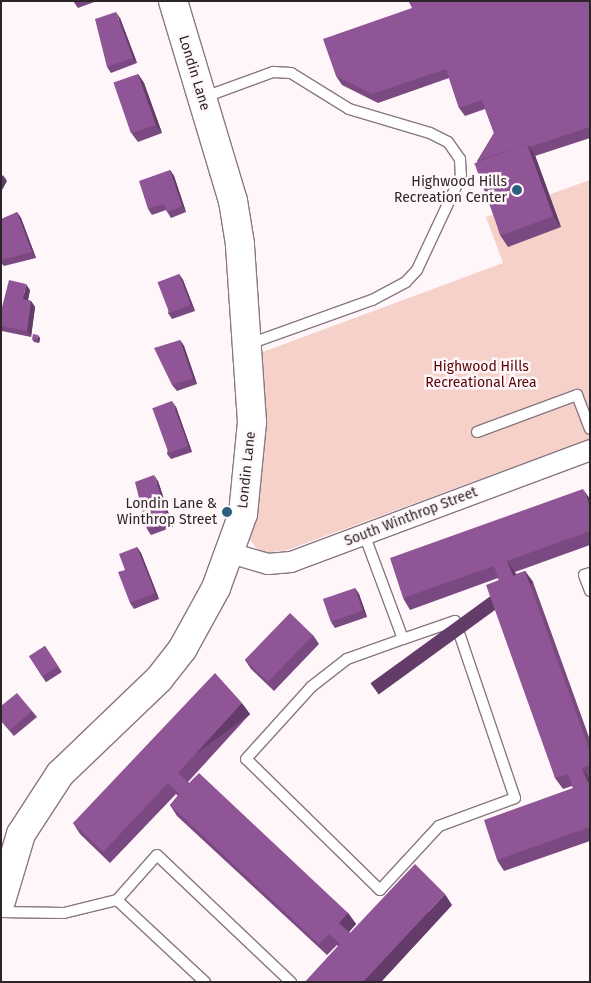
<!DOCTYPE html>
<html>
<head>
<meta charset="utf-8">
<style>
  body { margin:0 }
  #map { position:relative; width:591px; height:983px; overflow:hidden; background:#fff6fa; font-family:"Fira Sans",sans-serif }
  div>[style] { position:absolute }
  .green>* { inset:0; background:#f5d1ca }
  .roads { filter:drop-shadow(1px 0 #8a7881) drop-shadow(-1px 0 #8a7881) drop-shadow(0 1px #8a7881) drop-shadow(0 -1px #8a7881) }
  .lane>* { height:10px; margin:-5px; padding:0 5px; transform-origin:5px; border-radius:5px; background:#fff }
  .street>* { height:20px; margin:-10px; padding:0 10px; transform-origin:10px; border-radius:10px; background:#fff }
  .secondary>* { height:28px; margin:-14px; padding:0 14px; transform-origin:14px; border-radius:14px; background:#fff }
  .wall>* { inset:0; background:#7b4981; transform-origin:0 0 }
  .shaded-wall>* { inset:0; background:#643c69; transform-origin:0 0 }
  .building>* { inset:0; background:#8f5596; transform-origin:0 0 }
  .dots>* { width:14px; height:14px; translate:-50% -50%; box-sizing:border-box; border:2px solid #fff6fa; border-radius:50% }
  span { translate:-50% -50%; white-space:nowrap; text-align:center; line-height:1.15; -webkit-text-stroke:5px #fff6fa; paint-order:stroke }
  .street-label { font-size:14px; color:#2c2528 }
  .poi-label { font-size:14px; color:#2c2528 }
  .right { translate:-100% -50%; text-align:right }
  .park-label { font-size:14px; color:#5a0300 }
  .frame { position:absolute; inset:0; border:2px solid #2c2528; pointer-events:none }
</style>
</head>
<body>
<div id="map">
  <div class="green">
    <div style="clip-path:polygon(590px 180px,590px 439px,287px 550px,266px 553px,257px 549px,250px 540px,260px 353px,503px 263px,486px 217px)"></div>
  </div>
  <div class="roads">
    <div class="lane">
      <div style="left:202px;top:98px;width:76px;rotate:-20.1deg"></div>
      <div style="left:273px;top:72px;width:18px;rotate:3deg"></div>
      <div style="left:291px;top:73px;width:68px;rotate:31.8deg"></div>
      <div style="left:349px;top:109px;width:84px;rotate:16.5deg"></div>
      <div style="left:430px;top:133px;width:20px;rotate:27deg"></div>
      <div style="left:448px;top:142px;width:21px;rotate:55deg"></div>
      <div style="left:460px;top:159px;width:17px;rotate:87deg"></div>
      <div style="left:461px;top:176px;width:104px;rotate:115.1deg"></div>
      <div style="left:417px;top:270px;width:16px;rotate:133deg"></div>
      <div style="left:406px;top:282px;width:38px;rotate:152deg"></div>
      <div style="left:372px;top:300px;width:131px;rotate:160.3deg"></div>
      <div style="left:477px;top:432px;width:107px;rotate:-20.3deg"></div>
      <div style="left:577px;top:395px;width:36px;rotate:69deg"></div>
      <div style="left:364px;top:534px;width:112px;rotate:69.6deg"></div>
      <div style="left:403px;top:639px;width:55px;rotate:-19.1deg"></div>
      <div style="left:455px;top:621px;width:187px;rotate:71.3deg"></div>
      <div style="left:515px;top:798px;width:81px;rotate:159.8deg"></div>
      <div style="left:439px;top:826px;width:87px;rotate:132.7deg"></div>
      <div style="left:380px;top:890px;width:187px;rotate:-135.6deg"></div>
      <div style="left:246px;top:759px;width:97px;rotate:-47.9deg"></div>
      <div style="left:311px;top:687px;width:46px;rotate:-37.9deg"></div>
      <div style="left:347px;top:659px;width:59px;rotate:-19.7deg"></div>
      <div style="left:590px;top:573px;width:6px;rotate:162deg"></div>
      <div style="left:584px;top:575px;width:17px;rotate:69deg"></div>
      <div style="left:117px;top:900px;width:120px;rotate:43deg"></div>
      <div style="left:1px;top:912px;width:63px;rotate:0.9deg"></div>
      <div style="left:64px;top:913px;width:55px;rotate:-13.8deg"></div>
      <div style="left:117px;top:900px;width:60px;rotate:-48.4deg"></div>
      <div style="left:157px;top:855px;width:185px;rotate:43.5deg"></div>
    </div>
    <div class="street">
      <div style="left:230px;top:553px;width:40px;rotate:16deg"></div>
      <div style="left:268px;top:564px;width:23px;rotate:-5deg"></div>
      <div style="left:291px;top:562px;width:319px;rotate:-20.5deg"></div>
    </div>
    <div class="secondary">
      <div style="left:1px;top:901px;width:70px;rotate:-73.4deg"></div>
      <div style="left:21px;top:834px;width:72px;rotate:-57deg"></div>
      <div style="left:60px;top:774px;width:137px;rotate:-43.8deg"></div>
      <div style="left:159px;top:679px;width:39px;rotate:-52deg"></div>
      <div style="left:183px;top:648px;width:68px;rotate:-61.2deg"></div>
      <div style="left:216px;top:588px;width:79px;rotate:-70deg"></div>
      <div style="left:243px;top:514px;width:92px;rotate:-84.4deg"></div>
      <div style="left:252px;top:422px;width:178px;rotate:-93.9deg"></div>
      <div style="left:240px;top:244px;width:44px;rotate:-99.2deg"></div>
      <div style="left:233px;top:201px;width:209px;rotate:-106.7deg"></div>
    </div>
  </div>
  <div class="wall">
    <div style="clip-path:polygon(73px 1px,97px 1px,78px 8px)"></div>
    <div style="clip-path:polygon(590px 1px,590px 138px,535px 156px,561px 227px,508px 247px,500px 235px,477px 161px,494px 133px,485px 109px,465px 116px,459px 108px,449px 78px,378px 103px,342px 85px,336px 76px)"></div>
    <div style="clip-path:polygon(120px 18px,137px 63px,111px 73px,107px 67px)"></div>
    <div style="clip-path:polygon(138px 74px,144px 83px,162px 133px,138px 142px,132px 134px)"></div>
    <div style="clip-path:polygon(170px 170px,174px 176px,186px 212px,171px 218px,166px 210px,152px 215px,148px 209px)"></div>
    <div style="clip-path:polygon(17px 212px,21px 218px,36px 258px,4px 266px,1px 263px,1px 260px)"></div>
    <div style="clip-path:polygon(179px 274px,183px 280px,195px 311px,172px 319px,168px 313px)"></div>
    <div style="clip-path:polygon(30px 290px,28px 300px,31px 301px,35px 307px,31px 337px,2px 331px,1px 311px)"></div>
    <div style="clip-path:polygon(40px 338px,39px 343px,34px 342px,32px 339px)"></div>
    <div style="clip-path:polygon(180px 340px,184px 346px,197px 384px,177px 391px,172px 385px)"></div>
    <div style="clip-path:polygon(176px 407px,192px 452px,171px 459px,167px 454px)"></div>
    <div style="clip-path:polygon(158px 481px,173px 527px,151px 535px,147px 529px)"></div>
    <div style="clip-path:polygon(590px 499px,590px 545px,515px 572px,516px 574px,525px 571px,533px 582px,590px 740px,590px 841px,504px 871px,497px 860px,573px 788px,572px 786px,563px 789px,555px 778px,498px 578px,410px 610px,403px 598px)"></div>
    <div style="clip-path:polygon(137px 547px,141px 553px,159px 599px,134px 609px,130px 603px,125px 570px)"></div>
    <div style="clip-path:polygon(355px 588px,359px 594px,367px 617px,335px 628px,331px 622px)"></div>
    <div style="clip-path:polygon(313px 635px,319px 644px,274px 691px,251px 669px,245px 660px)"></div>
    <div style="left:45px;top:646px;width:31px;height:19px;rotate:57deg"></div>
    <div style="clip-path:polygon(1px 706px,32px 711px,37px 717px,14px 736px,1px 721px)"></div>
    <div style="clip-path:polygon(250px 714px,188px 782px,348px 913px,356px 924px,349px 932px,350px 933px,452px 905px,381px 982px,305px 982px,338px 946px,337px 945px,327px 955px,177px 816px,170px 805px,178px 796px,176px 794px,110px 863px,80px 834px,73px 823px)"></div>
  </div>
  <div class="shaded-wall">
    <div style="clip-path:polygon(116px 12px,120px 18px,137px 63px,133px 58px)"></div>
    <div style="clip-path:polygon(138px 74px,144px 83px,162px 133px,156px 125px)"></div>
    <div style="clip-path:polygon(527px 144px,535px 155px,561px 227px,553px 216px)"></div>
    <div style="clip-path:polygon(170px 170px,174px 176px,186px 212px,182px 206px)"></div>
    <div style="clip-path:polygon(3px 175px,7px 181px,1px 192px,1px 178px)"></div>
    <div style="clip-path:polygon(17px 212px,21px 218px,36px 258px,32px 252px)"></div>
    <div style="clip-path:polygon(179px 274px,183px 280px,195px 311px,191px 305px)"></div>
    <div style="clip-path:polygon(26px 284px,30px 290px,27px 305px,23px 299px)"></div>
    <div style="clip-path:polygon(31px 301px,35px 307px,31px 337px,27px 331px)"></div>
    <div style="clip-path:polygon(38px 335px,40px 338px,39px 343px,37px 340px)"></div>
    <div style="clip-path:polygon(180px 340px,184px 346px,197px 384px,193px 378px)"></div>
    <div style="clip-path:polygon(172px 401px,176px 407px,192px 452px,188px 446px)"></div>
    <div style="clip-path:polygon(154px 475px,158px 481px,173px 527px,169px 521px)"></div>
    <div style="clip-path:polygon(583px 489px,590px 499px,590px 507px)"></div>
    <div style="clip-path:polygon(137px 547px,141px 553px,159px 599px,155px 593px)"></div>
    <div style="clip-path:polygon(507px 561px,515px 572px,521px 587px,513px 576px)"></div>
    <div style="left:525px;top:571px;width:14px;height:191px;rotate:54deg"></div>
    <div style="clip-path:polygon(355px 588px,359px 594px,367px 617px,363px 611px)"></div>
    <div style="left:242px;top:703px;width:14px;height:95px;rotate:54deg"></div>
    <div style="clip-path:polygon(582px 768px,590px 779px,590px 786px,588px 783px)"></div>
    <div style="clip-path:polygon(445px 894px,452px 905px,381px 982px,363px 982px)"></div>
    <div style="clip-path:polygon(348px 913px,356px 924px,347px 934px,339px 923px)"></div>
  </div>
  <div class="building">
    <div style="clip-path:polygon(411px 1px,590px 1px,590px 127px,530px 147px,527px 144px,478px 161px,494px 133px,482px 100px,459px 108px,446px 69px,372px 94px,336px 76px,323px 39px,412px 8px,409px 2px)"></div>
    <div style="clip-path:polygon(116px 12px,133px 58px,107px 67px,95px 19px)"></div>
    <div style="left:138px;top:74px;width:54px;height:26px;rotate:71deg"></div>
    <div style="left:527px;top:144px;width:77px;height:56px;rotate:70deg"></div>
    <div style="clip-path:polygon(170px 170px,182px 206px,167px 212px,164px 204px,148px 209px,139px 181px)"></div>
    <div style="clip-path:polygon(17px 212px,32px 252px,1px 260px,1px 219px)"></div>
    <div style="left:179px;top:274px;width:33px;height:23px;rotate:69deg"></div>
    <div style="clip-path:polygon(9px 280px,26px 284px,23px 299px,31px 301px,27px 331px,1px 326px,1px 311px)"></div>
    <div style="left:33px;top:334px;width:5px;height:5px;rotate:11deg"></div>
    <div style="clip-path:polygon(180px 340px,193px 378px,172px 385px,154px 348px)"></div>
    <div style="left:172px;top:401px;width:48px;height:21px;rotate:70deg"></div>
    <div style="clip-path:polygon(154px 475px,169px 521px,147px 529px,135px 482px)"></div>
    <div style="clip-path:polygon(583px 489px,590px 507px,590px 531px,507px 561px,513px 576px,525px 571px,590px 751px,590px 765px,582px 768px,588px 783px,590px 782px,590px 827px,497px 860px,484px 820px,573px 788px,568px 774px,555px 778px,486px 585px,499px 580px,494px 566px,403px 598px,390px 558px)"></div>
    <div style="clip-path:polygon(137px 547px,155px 593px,130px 603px,118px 572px,125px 570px,119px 554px)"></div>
    <div style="left:355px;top:588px;width:24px;height:34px;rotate:71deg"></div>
    <div style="left:290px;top:613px;width:32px;height:65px;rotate:44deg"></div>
    <div style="left:45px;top:646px;width:24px;height:19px;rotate:57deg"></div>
    <div style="clip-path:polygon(215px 673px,242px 703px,178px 773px,189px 783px,199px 773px,348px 913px,339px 923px,350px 933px,415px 864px,445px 894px,363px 982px,305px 982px,340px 944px,329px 934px,319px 944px,170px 805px,179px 794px,168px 783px,103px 852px,73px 823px)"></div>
    <div style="clip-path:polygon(17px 693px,32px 711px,10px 730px,1px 720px,1px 706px)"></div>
  </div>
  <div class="dots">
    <div style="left:517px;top:190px;background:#2b617c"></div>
    <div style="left:227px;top:512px;background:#2b617c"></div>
  </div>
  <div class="street-label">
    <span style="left:194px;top:73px;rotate:73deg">Londin Lane</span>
    <span style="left:247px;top:470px;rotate:-84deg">Londin Lane</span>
    <span style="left:411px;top:517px;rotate:-21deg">South Winthrop Street</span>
  </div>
  <div class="poi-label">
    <span class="right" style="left:507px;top:190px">Highwood Hills<br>Recreation Center</span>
    <span class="right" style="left:217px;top:512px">Londin Lane &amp;<br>Winthrop Street</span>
  </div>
  <div class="park-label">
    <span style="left:481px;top:375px">Highwood Hills<br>Recreational Area</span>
  </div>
  <div class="frame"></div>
</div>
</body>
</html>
